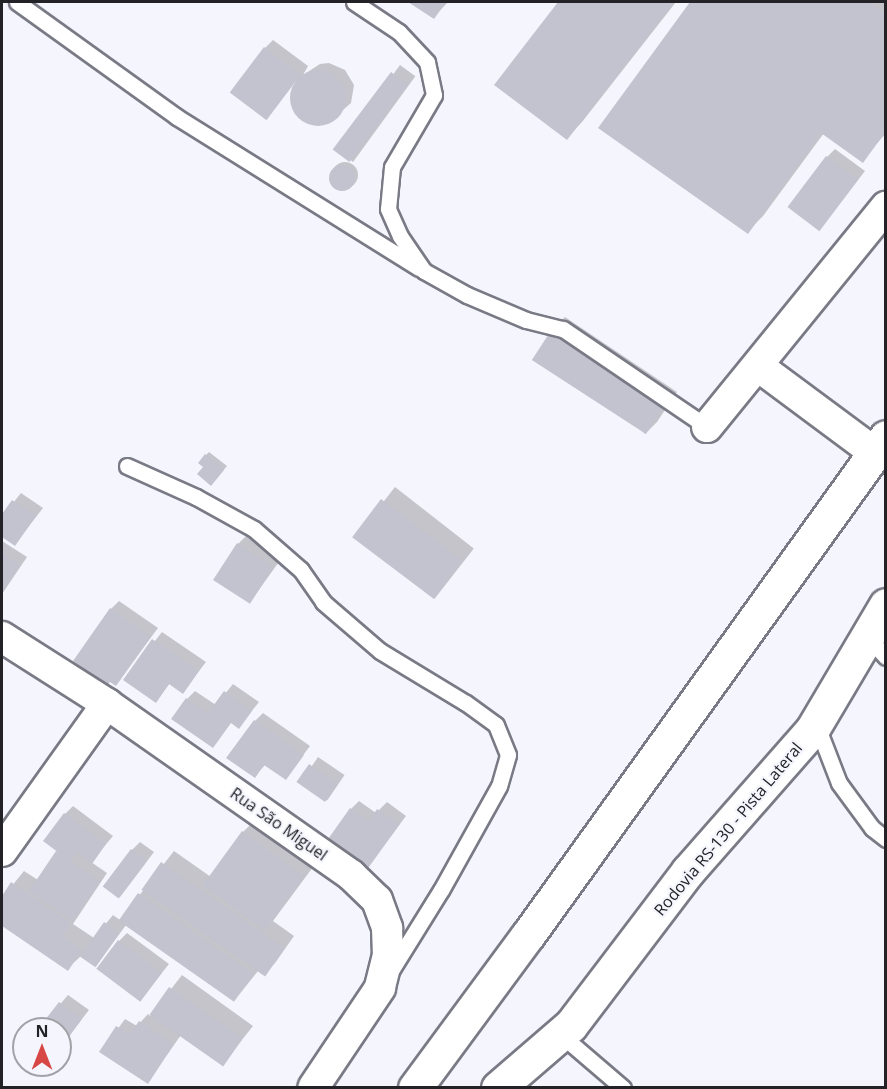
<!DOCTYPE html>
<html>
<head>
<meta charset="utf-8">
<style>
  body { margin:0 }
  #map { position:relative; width:887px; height:1089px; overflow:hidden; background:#f5f6fd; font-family:"Open Sans",sans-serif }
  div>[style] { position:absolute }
  .shadow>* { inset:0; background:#0003; transform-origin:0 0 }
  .round { border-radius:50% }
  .building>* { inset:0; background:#c3c3cf; transform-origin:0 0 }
  .roads { filter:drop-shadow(2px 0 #797a85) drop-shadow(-2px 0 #797a85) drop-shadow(0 2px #797a85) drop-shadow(0 -2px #797a85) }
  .lane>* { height:15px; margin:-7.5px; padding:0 7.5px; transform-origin:7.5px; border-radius:7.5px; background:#fff }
  .street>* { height:30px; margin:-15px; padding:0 15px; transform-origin:15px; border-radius:15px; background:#fff }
  .secondary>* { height:33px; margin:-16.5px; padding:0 16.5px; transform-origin:16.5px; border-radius:16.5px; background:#fff }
  .primary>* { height:33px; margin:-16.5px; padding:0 16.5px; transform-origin:16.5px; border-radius:16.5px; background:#fff }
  span { translate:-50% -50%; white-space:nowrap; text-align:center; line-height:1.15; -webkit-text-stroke:4.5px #f5f6fd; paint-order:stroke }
  .street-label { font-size:16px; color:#222227 }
  .frame { position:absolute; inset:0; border:3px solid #222227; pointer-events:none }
  .north { position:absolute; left:12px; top:1017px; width:60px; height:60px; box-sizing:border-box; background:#f5f6fd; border:2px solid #a1a1a7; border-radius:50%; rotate:0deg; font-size:16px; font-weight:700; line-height:24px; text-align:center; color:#222227 }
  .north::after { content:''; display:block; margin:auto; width:21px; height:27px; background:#d64746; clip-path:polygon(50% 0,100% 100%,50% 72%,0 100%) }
</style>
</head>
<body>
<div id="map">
  <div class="shadow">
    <div style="clip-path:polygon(411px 2px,448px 2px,434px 17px)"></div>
    <div style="clip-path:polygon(559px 2px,676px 2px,582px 122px,567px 138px,496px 84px)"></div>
    <div style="clip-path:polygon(692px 2px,886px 2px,886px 133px,862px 161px,824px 133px,763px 216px,747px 232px,600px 127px)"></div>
    <div style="clip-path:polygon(273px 40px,308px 66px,303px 75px,320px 64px,329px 63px,345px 70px,354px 85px,351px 103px,328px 123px,311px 124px,297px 114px,292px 98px,296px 81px,265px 48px)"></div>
    <div style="left:400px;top:65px;width:19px;height:106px;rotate:36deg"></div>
    <div style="clip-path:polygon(835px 149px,865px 171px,827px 220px,827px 157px)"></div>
    <div class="round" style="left:332px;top:162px;width:26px;height:26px"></div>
    <div style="clip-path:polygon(565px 317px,677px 392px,657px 422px,645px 434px,553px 329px)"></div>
    <div style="clip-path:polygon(209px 452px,227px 466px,215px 480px,205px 467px,206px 455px)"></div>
    <div style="left:395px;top:487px;width:100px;height:64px;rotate:38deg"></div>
    <div style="clip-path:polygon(21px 493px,43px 508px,15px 544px,2px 535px,2px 517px)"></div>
    <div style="clip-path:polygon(246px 536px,281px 559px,250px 602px,238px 544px)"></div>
    <div style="clip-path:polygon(2px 541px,27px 557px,2px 594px)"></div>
    <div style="clip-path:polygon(119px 601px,158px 628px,116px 684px,96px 676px,111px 609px)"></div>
    <div style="clip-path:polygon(162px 632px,206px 662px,183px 692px,170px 683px,156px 701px,125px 679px)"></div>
    <div style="clip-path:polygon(233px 684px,259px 702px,239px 727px,234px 716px,213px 746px,187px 699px,195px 691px,216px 705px)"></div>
    <div style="clip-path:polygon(263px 713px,310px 746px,286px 778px,266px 764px,255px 776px,255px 721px)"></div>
    <div style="left:318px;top:757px;width:32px;height:31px;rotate:34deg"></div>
    <div style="clip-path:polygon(359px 801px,376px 813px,387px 802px,406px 816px,366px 869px,351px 809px)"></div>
    <div style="clip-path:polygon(73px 806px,113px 836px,91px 862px,107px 873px,73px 924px,94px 938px,113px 915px,120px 920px,174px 851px,211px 877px,243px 832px,255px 820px,316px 863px,273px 921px,294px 936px,275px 963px,263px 975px,258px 971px,234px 1001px,126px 925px,96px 966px,81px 956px,67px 969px,2px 925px,2px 898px,24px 871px,38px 880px,58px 850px,65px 814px)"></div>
    <div style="clip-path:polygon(140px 842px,154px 852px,120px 897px,132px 850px)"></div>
    <div style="clip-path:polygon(127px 933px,169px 964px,140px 1000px,119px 941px)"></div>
    <div style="clip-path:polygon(182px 975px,253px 1026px,222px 1065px,181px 1035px,148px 1082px,101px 1052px,125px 1019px,137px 1026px,148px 1014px,150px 1016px)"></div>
    <div style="clip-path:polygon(68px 995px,89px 1010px,60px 1047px,60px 1029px,39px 1029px)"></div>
  </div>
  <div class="building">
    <div style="clip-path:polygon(408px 2px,446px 2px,434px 19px)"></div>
    <div style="clip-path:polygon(558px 2px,674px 2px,567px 140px,494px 85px)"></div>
    <div style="clip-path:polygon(690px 2px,868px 2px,886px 14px,886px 131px,863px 163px,821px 133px,748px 234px,598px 128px)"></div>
    <div style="left:264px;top:47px;width:46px;height:57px;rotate:37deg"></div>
    <div class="round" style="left:290px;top:70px;width:56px;height:56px"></div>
    <div style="left:391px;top:72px;width:21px;height:97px;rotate:37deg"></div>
    <div style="left:826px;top:156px;width:40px;height:64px;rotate:37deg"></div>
    <div class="round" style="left:329px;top:165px;width:26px;height:26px"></div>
    <div style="left:552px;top:329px;width:136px;height:37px;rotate:33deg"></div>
    <div style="clip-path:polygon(205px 454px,224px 470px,211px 486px,197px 474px,203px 467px,198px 463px)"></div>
    <div style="left:381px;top:499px;width:102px;height:48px;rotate:37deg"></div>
    <div style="clip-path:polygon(12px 500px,36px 516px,15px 546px,2px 537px,2px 514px)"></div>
    <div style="left:237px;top:543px;width:44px;height:44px;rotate:33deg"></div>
    <div style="clip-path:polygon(2px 554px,20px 565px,2px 594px)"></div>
    <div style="clip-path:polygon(110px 608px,151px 637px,116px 686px,110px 682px,103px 691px,90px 681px,94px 676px,73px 661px)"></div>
    <div style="clip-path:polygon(152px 639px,199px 671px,183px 694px,169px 684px,156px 703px,123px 680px)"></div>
    <div style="clip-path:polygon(224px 691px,252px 711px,239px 729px,231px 723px,213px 748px,171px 719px,186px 698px,208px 713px)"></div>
    <div style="clip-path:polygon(254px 720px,304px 755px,286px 780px,264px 765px,255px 778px,226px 758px)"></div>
    <div style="left:309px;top:764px;width:35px;height:22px;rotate:35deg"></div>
    <div style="clip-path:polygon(350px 808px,369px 821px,377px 809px,400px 824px,366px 871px,326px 842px)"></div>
    <div style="clip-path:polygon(64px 813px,106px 844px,92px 864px,77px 852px,70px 861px,100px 881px,73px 921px,29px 891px,56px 851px,63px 856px,43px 841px)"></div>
    <div style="left:242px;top:831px;width:77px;height:67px;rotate:36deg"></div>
    <div style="left:131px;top:849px;width:20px;height:47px;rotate:37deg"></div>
    <div style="left:161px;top:862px;width:151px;height:34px;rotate:35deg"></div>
    <div style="clip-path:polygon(11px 882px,71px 923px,62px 937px,82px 950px,68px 971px,2px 926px,2px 896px)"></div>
    <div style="left:138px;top:893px;width:141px;height:34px;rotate:35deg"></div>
    <div style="left:104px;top:922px;width:19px;height:42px;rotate:35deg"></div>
    <div style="left:118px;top:940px;width:55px;height:36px;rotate:37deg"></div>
    <div style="left:169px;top:987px;width:90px;height:34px;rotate:35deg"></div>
    <div style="clip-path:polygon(59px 1002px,82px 1019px,60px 1049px,60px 1029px,38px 1029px)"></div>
    <div style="clip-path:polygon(139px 1021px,174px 1044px,148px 1084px,99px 1052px,116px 1026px,130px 1034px)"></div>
  </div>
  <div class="roads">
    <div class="lane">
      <div style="left:17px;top:2px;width:197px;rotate:35.7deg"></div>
      <div style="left:177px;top:117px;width:285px;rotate:32deg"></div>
      <div style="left:354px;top:2px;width:54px;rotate:33.7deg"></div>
      <div style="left:399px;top:32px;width:41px;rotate:47deg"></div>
      <div style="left:427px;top:62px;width:34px;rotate:78deg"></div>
      <div style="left:434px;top:95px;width:83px;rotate:120.3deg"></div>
      <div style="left:392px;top:167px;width:42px;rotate:95.4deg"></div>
      <div style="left:388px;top:209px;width:30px;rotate:66deg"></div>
      <div style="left:400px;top:236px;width:42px;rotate:55.6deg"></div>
      <div style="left:424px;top:271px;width:49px;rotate:29.2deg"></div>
      <div style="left:467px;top:295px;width:64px;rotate:23deg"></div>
      <div style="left:526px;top:320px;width:38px;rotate:14deg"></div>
      <div style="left:563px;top:329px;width:174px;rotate:34.2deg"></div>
      <div style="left:127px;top:466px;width:76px;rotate:24.2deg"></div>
      <div style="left:196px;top:497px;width:66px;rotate:28.9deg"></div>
      <div style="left:254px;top:529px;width:62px;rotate:41.1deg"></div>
      <div style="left:301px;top:570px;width:39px;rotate:55deg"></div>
      <div style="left:323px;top:602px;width:75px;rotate:40.7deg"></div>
      <div style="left:380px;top:651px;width:100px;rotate:31.2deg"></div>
      <div style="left:466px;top:703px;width:37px;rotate:36deg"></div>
      <div style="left:496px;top:725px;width:32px;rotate:68deg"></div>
      <div style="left:508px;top:755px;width:32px;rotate:106deg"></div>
      <div style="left:499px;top:786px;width:119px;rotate:119.1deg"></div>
      <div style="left:441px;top:890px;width:93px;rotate:121.8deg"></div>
      <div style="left:867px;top:636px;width:28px;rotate:48deg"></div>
      <div style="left:817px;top:726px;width:61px;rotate:68.9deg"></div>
      <div style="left:839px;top:783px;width:56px;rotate:53.7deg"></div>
      <div style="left:872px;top:828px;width:18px;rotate:38deg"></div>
      <div style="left:560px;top:1034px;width:83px;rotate:40.6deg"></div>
    </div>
    <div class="street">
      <div style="left:758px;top:366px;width:144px;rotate:36.6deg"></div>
      <div style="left:707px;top:427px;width:284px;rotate:-50.9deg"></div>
      <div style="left:2px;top:637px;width:125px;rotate:32.5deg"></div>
      <div style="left:107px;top:704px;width:298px;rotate:35deg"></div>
      <div style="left:351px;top:875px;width:36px;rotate:44deg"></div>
      <div style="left:377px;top:900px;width:30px;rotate:70deg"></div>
      <div style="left:387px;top:928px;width:27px;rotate:88deg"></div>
      <div style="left:388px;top:955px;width:34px;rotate:104deg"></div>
      <div style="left:380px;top:988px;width:120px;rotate:123.8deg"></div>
      <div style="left:2px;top:851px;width:181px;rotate:-54.5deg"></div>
    </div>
    <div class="secondary">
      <div style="left:498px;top:1088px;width:96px;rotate:-40.8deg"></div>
      <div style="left:571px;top:1025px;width:193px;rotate:-52.8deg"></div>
      <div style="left:688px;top:871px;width:188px;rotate:-48.7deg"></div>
      <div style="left:812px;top:730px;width:145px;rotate:-59.4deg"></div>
    </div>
    <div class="primary">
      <div style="left:415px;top:1088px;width:190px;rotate:-53.6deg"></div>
      <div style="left:528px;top:935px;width:613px;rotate:-54.29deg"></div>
    </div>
  </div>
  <div class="street-label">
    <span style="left:279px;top:824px;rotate:35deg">Rua São Miguel</span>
    <span style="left:728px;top:829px;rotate:-50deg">Rodovia RS-130 - Pista Lateral</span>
  </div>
  <div class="frame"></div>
  <div class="north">N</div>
</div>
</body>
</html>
